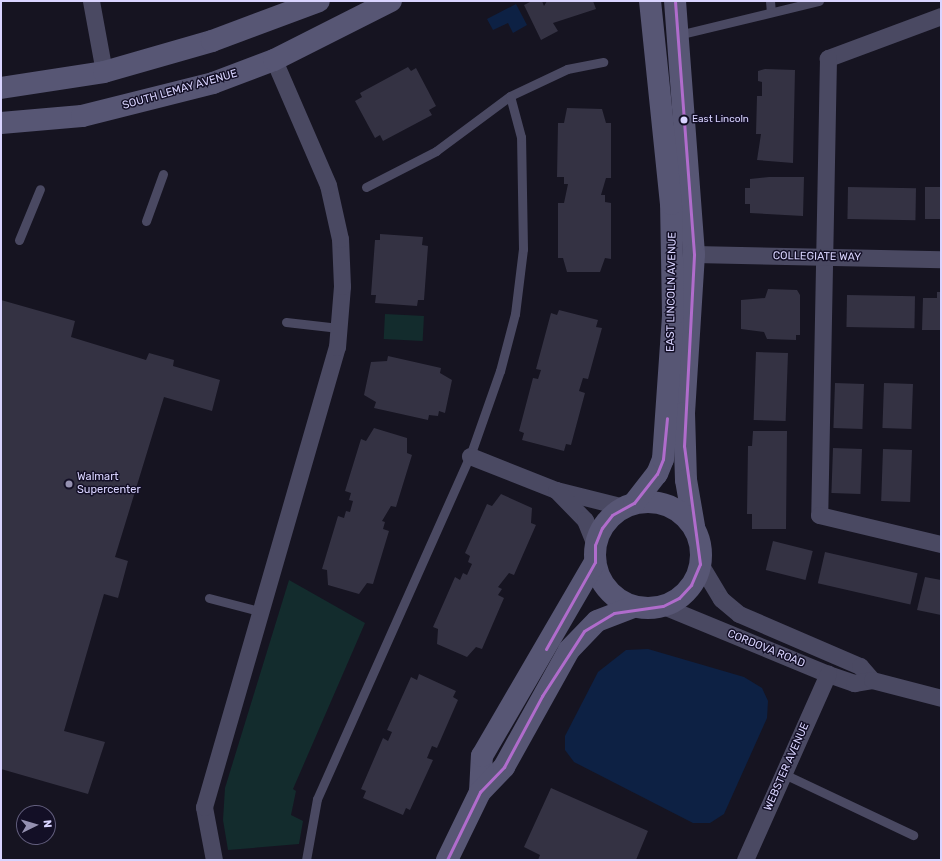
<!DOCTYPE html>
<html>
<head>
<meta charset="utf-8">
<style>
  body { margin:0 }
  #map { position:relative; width:942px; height:861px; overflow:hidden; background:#161421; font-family:Rubik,sans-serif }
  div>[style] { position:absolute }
  .green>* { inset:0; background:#132c2d; transform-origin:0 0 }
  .water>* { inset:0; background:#0d2144 }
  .building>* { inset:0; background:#343243; transform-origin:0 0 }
  .lane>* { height:9px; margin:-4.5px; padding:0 4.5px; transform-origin:4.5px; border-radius:4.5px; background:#4a4962 }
  .street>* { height:17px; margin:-8.5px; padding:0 8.5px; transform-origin:8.5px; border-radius:8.5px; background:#4a4962 }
  .secondary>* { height:22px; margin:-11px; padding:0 11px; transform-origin:11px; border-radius:11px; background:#575674 }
  .secondary>.ring { margin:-11px; padding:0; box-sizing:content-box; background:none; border:22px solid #575674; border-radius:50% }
  .bus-1>* { height:3px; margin:-1.5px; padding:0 1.5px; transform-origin:1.5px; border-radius:1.5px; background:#b06ccc }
  .dots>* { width:11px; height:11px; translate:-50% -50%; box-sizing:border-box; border:2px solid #130f26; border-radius:50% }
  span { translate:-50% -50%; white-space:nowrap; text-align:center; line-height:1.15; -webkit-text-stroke:3px #130f26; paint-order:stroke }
  .bus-label { font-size:10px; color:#d9d4ff }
  .left { translate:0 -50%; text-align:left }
  .street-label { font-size:11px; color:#d9d4ff }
  .poi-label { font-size:11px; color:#d9d4ff }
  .frame { position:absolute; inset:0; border:2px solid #d9d4ff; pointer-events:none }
  .north { position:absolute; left:16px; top:805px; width:40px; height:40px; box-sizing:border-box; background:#130f26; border:1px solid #625e7d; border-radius:50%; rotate:85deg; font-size:11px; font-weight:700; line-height:16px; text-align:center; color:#d9d4ff }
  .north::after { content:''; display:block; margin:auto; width:14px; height:18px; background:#9591b1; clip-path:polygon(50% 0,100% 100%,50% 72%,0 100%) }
</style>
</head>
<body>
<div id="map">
  <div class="green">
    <div style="left:385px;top:314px;width:39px;height:25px;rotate:3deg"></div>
    <div style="clip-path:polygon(289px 580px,365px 623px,293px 789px,296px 791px,291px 815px,303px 821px,299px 844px,228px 850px,223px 820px,225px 788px)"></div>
  </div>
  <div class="water">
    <div style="clip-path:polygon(516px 4px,527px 25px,513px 33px,508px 23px,493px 30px,487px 19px)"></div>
    <div style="clip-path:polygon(648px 649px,744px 677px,762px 688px,768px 701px,767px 718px,724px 814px,710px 823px,693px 823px,574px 762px,565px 750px,565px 736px,598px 672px,626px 650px)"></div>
  </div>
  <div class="building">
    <div style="clip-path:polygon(532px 1px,542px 1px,544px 6px,547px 1px,593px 1px,596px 9px,553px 23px,558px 31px,541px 40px,524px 5px)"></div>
    <div style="clip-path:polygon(408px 67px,411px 71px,416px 68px,436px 106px,429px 110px,432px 115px,383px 141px,380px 135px,375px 138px,355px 101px,362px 97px,360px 93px)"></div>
    <div style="clip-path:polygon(765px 69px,795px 70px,793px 163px,757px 160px,761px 134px,756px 134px,757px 96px,762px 96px,762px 82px,758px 81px,758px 71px)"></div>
    <div style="clip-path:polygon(567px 108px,602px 109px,606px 123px,611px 123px,611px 178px,606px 178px,601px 195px,605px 195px,605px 202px,611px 203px,611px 259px,605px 258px,600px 272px,567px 272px,563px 258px,558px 258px,558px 203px,564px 203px,568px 184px,564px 184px,564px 177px,557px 177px,558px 123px,564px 123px)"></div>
    <div style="clip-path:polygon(769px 177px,804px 177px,803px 216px,750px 213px,750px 204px,745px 204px,745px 188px,750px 188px,750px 179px)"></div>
    <div style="left:848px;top:187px;width:68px;height:32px;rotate:1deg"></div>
    <div style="left:925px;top:187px;width:16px;height:32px"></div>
    <div style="clip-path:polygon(380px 234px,423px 237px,422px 245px,428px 246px,424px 300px,418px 300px,417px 306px,375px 303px,376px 295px,371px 295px,375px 240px,380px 240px)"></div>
    <div style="clip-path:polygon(768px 289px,797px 290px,800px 295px,800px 335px,796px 335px,796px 340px,767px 339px,764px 332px,741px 329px,741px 300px,765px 298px)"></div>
    <div style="clip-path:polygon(937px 292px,941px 292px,941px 330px,922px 330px,923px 298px,937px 298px)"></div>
    <div style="left:847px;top:295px;width:68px;height:32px;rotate:1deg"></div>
    <div style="clip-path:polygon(1px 300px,75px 321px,71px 337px,146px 360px,149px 353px,174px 360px,173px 366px,220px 380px,212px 411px,164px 397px,115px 557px,128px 561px,118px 598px,104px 594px,64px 731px,105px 742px,88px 794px,1px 769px)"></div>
    <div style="clip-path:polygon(559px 310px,598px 320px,596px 327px,602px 328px,588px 379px,583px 378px,579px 391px,585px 393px,571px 445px,566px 444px,564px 451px,522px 440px,524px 433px,519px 431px,533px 378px,538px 379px,541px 370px,536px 369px,551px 313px,557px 315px)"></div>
    <div style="left:756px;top:352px;width:32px;height:68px;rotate:2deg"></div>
    <div style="clip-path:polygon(388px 356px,441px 368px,440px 373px,452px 380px,445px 413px,439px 411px,438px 416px,429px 415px,428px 420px,374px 408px,376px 402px,364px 395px,371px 362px,387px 361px)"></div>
    <div style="left:835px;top:383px;width:29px;height:45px;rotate:2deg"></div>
    <div style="left:884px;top:383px;width:29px;height:45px;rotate:2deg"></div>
    <div style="clip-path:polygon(374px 428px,407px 438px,407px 453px,412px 455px,396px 507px,391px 506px,382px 521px,385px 522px,383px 529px,389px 531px,373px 584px,367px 583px,359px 594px,328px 585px,327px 570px,322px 569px,338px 516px,344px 518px,346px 511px,350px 512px,353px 501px,349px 500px,351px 493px,345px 491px,361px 439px,366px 441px)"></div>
    <div style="clip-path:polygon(753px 431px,787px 431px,786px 529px,752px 529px,752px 514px,747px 514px,748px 446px,752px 446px)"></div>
    <div style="left:833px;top:448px;width:29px;height:45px;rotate:2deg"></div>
    <div style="left:883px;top:449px;width:29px;height:52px;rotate:2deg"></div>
    <div style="clip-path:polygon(501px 494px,532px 508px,531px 523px,536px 525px,514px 575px,509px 573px,498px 587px,502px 589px,498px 595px,504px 598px,482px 649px,476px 647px,467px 657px,437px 644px,438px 629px,433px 627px,455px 577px,460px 580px,463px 573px,467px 575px,472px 564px,468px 562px,470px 556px,465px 553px,487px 504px,492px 506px)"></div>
    <div style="left:773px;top:541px;width:41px;height:30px;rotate:14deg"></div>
    <div style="left:825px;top:552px;width:95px;height:32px;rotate:13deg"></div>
    <div style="clip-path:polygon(925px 577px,941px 580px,941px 615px,917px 610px)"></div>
    <div style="clip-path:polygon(419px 674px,456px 691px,453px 697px,458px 700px,437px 748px,432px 746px,427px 758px,433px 760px,410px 810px,406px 808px,403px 815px,363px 798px,366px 791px,361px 789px,383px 738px,388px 741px,392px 732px,387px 730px,411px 677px,417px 680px)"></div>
    <div style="clip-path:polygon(551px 788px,648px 831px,636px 860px,538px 860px,540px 855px,524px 847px)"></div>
  </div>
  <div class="lane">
    <div style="left:770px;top:1px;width:11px;rotate:85deg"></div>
    <div style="left:678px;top:35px;width:145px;rotate:-13.6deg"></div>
    <div style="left:366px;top:187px;width:79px;rotate:-27.2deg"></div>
    <div style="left:436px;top:151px;width:92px;rotate:-36.6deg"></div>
    <div style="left:510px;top:96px;width:63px;rotate:-25.3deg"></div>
    <div style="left:567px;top:69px;width:37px;rotate:-11deg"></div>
    <div style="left:146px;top:221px;width:50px;rotate:-70.1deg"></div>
    <div style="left:19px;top:240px;width:55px;rotate:-67.6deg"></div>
    <div style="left:286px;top:322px;width:53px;rotate:6.5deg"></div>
    <div style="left:209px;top:598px;width:56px;rotate:14.5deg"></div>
    <div style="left:784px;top:774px;width:143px;rotate:25.3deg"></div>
    <div style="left:306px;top:860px;width:62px;rotate:-79.8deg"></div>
    <div style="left:317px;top:799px;width:376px;rotate:-66deg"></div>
    <div style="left:470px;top:456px;width:90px;rotate:-70.6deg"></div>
    <div style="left:500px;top:371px;width:59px;rotate:-75.3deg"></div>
    <div style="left:515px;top:314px;width:65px;rotate:-83deg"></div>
    <div style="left:523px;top:249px;width:112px;rotate:-91deg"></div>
    <div style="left:521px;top:137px;width:42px;rotate:-105deg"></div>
  </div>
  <div class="street">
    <div style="left:91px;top:1px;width:72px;rotate:79.6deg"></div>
    <div style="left:941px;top:16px;width:121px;rotate:159.6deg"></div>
    <div style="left:828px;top:58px;width:457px;rotate:91.1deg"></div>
    <div style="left:819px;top:515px;width:125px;rotate:13.4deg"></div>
    <div style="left:694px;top:254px;width:247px;rotate:1.2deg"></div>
    <div style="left:470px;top:456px;width:92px;rotate:21.6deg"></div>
    <div style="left:556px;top:490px;width:70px;rotate:14deg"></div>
    <div style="left:556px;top:490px;width:42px;rotate:46deg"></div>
    <div style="left:585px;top:520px;width:27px;rotate:68deg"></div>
    <div style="left:700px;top:564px;width:41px;rotate:59deg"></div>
    <div style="left:721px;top:599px;width:23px;rotate:40deg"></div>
    <div style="left:739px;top:614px;width:132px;rotate:23.3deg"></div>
    <div style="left:860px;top:666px;width:18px;rotate:49deg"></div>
    <div style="left:663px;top:606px;width:178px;rotate:22.4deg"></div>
    <div style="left:828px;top:674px;width:28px;rotate:19deg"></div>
    <div style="left:854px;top:683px;width:18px;rotate:-9deg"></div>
    <div style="left:872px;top:680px;width:71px;rotate:14.6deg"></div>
    <div style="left:214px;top:860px;width:54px;rotate:-100.7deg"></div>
    <div style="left:204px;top:807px;width:479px;rotate:-73.9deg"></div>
    <div style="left:337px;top:347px;width:61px;rotate:-85.3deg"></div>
    <div style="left:342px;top:286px;width:47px;rotate:-92.4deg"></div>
    <div style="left:340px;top:239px;width:55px;rotate:-102.5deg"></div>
    <div style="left:328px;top:185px;width:136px;rotate:-113.4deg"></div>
    <div style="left:745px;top:860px;width:204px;rotate:-66deg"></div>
  </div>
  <div class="secondary">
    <div style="left:675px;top:1px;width:254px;rotate:85.7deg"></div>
    <div style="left:694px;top:254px;width:159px;rotate:93.6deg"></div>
    <div style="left:684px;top:413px;width:67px;rotate:88.3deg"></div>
    <div style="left:686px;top:480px;width:47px;rotate:80.1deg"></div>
    <div style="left:1px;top:88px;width:104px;rotate:-8.8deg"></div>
    <div style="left:104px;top:72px;width:112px;rotate:-16deg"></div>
    <div style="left:212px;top:41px;width:114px;rotate:-20.5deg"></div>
    <div style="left:1px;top:123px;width:81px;rotate:-4.9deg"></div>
    <div style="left:82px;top:116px;width:135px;rotate:-14.1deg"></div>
    <div style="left:213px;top:83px;width:65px;rotate:-20.7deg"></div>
    <div style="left:274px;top:60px;width:131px;rotate:-26.8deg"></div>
    <div class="ring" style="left:595px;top:502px;width:84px;height:84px"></div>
    <div style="left:634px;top:503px;width:37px;rotate:-52deg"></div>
    <div style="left:657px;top:474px;width:16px;rotate:-68deg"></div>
    <div style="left:663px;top:459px;width:144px;rotate:-86deg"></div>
    <div style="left:673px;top:315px;width:111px;rotate:-91deg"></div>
    <div style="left:671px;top:204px;width:204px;rotate:-95.9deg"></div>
    <div style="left:480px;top:792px;width:36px;rotate:-87deg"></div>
    <div style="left:482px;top:756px;width:225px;rotate:-59.8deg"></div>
    <div style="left:447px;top:860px;width:76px;rotate:-64.1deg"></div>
    <div style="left:480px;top:792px;width:35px;rotate:-46deg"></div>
    <div style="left:504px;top:767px;width:134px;rotate:-60.9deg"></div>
    <div style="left:569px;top:650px;width:40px;rotate:-46deg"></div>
    <div style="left:597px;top:621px;width:39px;rotate:-21deg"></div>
  </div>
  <div class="bus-1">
    <div style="left:546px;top:649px;width:100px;rotate:-60.6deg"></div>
    <div style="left:595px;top:562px;width:17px;rotate:-90deg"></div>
    <div style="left:595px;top:545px;width:18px;rotate:-68deg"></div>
    <div style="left:602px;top:528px;width:16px;rotate:-52deg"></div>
    <div style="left:612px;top:515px;width:25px;rotate:-29deg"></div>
    <div style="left:634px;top:503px;width:37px;rotate:-52deg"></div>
    <div style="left:657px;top:474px;width:16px;rotate:-68deg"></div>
    <div style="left:663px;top:459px;width:41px;rotate:-84.4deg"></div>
    <div style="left:447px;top:860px;width:76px;rotate:-64.1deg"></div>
    <div style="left:480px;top:792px;width:35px;rotate:-46deg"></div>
    <div style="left:504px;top:767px;width:81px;rotate:-61.8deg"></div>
    <div style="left:542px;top:696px;width:77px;rotate:-57.1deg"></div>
    <div style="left:584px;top:631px;width:35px;rotate:-31deg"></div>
    <div style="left:614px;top:613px;width:49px;rotate:-8.1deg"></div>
    <div style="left:663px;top:606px;width:18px;rotate:-27deg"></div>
    <div style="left:679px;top:598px;width:18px;rotate:-47deg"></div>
    <div style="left:691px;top:585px;width:23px;rotate:-67deg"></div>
    <div style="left:700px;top:564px;width:119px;rotate:-97.7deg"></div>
    <div style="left:684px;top:446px;width:192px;rotate:-87deg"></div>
    <div style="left:694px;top:254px;width:254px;rotate:-94.3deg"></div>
  </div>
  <div class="dots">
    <div style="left:684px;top:120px;background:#d9d4ff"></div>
    <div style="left:69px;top:484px;background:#9591b1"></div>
  </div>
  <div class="bus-label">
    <span class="left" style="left:692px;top:120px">East Lincoln</span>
  </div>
  <div class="street-label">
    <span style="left:180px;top:90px;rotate:-16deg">SOUTH LEMAY AVENUE</span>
    <span style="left:817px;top:257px;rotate:1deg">COLLEGIATE WAY</span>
    <span style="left:672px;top:292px;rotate:-89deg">EAST LINCOLN AVENUE</span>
    <span style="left:766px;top:649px;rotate:22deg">CORDOVA ROAD</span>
    <span style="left:787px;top:767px;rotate:-66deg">WEBSTER AVENUE</span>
  </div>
  <div class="poi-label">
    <span class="left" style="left:77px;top:484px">Walmart<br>Supercenter</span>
  </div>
  <div class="frame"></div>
  <div class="north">N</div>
</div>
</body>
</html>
